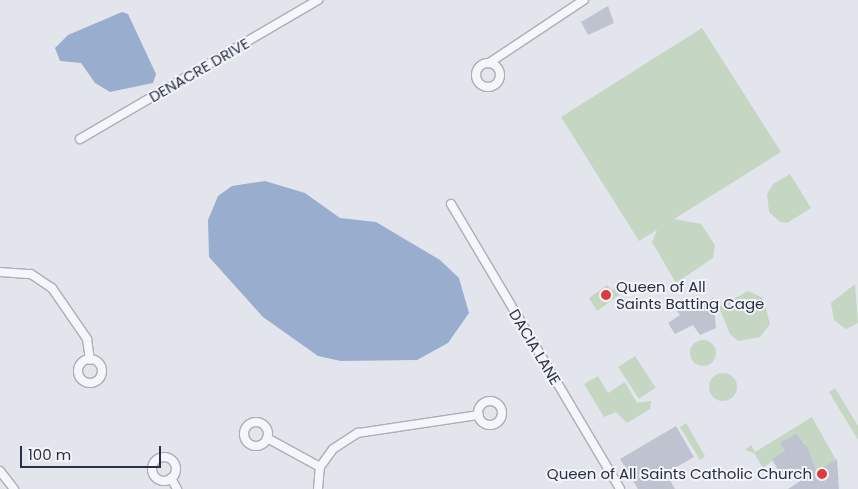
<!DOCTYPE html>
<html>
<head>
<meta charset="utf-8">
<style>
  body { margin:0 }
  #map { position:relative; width:858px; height:489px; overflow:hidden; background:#e2e5ec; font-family:Poppins,sans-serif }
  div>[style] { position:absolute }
  .green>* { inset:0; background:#c5d6c2; transform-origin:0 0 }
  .round { border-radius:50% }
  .water>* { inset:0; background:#99aecf }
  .building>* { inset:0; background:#bec3cf }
  .roads { filter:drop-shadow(1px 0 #aaaeba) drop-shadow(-1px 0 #aaaeba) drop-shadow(0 1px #aaaeba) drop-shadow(0 -1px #aaaeba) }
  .street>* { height:8px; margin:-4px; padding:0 4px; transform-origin:4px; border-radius:4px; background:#f5f6f9 }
  .street>.ring { margin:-4px; padding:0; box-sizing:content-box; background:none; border:8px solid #f5f6f9; border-radius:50% }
  .dots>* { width:14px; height:14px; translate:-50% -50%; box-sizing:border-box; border:2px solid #f2f4f9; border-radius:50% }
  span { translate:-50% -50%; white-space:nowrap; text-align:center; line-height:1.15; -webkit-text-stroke:4px #f2f4f9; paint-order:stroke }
  .street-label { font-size:15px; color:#282f46 }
  .poi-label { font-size:15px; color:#282f46 }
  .left { translate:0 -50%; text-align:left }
  .right { translate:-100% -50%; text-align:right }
  .scale { position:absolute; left:20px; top:446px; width:141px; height:22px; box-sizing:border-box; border:2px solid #282f46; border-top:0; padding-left:6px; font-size:15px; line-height:18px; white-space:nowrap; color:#282f46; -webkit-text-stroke:4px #f2f4f9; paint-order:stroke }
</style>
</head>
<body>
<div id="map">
  <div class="green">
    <div style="clip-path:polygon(702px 28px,781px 152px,674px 219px,701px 224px,715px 245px,713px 258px,676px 283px,652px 242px,657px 230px,639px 241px,561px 117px)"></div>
    <div style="clip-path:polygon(790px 174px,811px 208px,787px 223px,780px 222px,769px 212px,767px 194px,773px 184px)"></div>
    <div style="clip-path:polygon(855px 284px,858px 323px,846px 329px,834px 320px,831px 303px)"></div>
    <div style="clip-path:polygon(607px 285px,612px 290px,619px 286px,623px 292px,597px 311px,589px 298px)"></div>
    <div style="clip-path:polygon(748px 291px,763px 298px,770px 324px,760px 337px,738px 341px,730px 334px,719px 307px)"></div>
    <div class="round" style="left:690px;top:340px;width:26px;height:26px"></div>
    <div style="left:635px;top:356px;width:38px;height:20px;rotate:57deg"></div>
    <div class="round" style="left:709px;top:373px;width:28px;height:28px"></div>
    <div style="clip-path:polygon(598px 376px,608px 393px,625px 382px,637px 403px,651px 401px,650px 409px,627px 423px,616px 412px,604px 417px,584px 384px)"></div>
    <div style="clip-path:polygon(835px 388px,858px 426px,858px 440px,829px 392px)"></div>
    <div style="clip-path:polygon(812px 417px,836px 460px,816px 471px,804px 442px,781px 443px,785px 451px,763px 468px,754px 453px,745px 450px,751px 445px,755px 452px)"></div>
    <div style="clip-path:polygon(686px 423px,705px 456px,700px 460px,680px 427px)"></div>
  </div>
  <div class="water">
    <div style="clip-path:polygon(122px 12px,128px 14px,156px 74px,153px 83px,110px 92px,95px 83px,81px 63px,60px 61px,55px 48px,68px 35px)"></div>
    <div style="clip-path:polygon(265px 181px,305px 193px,340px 218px,376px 222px,440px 260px,459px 278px,469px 313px,448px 343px,417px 360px,341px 361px,318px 356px,263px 317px,209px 257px,208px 220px,218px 196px,232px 186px)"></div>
  </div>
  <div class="building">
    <div style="clip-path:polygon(608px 6px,614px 23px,588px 35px,581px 22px)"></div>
    <div style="clip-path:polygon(713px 298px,716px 328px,700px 335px,693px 325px,675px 334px,668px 323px,680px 315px,677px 311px,695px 299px,700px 307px)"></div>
    <div style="clip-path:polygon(676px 426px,694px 457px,666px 473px,675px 489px,638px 489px,620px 459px)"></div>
    <div style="clip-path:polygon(796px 434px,808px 448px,816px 471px,837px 459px,839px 489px,788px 489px,805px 478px,790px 468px,780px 474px,772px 459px,785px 451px,780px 443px)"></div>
  </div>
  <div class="roads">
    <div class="street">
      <div style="left:489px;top:63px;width:114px;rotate:-33.6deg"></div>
      <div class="ring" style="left:476px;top:63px;width:16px;height:16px"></div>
      <div style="left:80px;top:139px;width:276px;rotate:-30.3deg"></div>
      <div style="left:451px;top:204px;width:331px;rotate:59.3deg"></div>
      <div style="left:0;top:272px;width:31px;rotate:4deg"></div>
      <div style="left:31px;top:274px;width:25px;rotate:34deg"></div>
      <div style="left:52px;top:288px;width:62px;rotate:55.5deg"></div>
      <div style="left:87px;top:339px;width:21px;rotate:82deg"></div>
      <div class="ring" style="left:78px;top:359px;width:16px;height:16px"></div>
      <div class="ring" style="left:478px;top:401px;width:16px;height:16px"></div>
      <div class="ring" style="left:244px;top:422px;width:16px;height:16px"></div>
      <div style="left:267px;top:438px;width:60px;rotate:28.7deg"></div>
      <div class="ring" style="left:152px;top:457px;width:16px;height:16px"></div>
      <div style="left:0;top:471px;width:23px;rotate:52deg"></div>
      <div style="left:171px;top:478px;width:13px;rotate:61deg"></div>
      <div style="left:318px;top:489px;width:22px;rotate:-85deg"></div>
      <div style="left:320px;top:467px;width:22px;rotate:-54deg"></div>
      <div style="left:333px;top:449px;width:30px;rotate:-33deg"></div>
      <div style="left:358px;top:433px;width:122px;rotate:-8.5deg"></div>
    </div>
  </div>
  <div class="dots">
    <div style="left:606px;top:295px;background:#dd3b42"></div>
    <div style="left:822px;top:474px;background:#dd3b42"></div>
  </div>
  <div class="street-label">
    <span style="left:199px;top:70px;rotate:-30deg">DENACRE DRIVE</span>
    <span style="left:535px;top:347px;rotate:59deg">DACIA LANE</span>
  </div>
  <div class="poi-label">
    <span class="left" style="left:616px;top:295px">Queen of All<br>Saints Batting Cage</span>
    <span class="right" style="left:812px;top:474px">Queen of All Saints Catholic Church</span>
  </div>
  <div class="scale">100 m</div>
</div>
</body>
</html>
